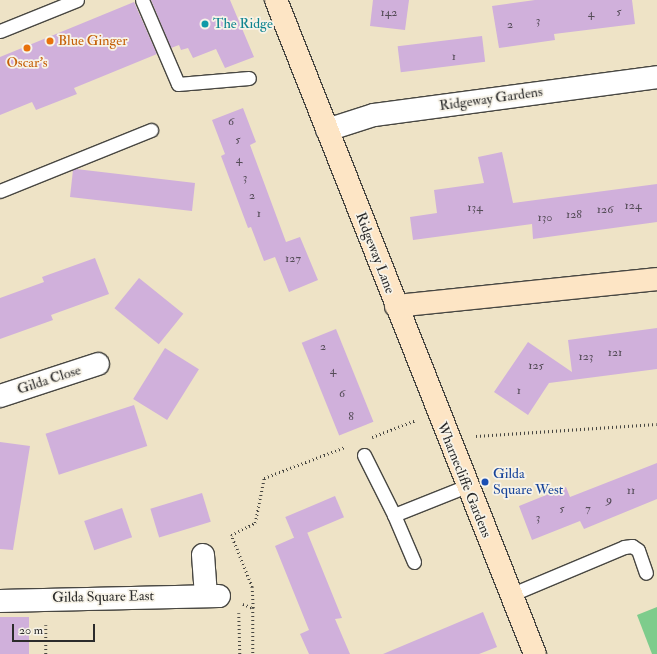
<!DOCTYPE html>
<html>
<head>
<meta charset="utf-8">
<style>
  body { margin:0 }
  #map { position:relative; width:657px; height:654px; overflow:hidden; background:#eee3c6; font-family:"IM FELL Double Pica",serif }
  div>[style] { position:absolute }
  .green>* { inset:0; background:#7ecc8c }
  .building>* { inset:0; background:#d0b0db; transform-origin:0 0 }
  .path>* { height:2.5px; margin-top:-1.25px; transform-origin:0; background:repeating-linear-gradient(90deg,#484742 0 1px,transparent 0 4px) }
  .roads { filter:drop-shadow(1px 0 #484742) drop-shadow(-1px 0 #484742) drop-shadow(0 1px #484742) drop-shadow(0 -1px #484742) }
  .lane>* { height:13px; margin:-6.5px; padding:0 6.5px; transform-origin:6.5px; border-radius:6.5px; background:#fff }
  .street>* { height:22px; margin:-11px; padding:0 11px; transform-origin:11px; border-radius:11px; background:#fff }
  .secondary>* { height:22px; margin:-11px; padding:0 11px; transform-origin:11px; border-radius:11px; background:#fde5c5 }
  .dots>* { width:11px; height:11px; translate:-50% -50%; box-sizing:border-box; border:2px solid #f7f3e8; border-radius:50% }
  span { translate:-50% -50%; white-space:nowrap; text-align:center; line-height:1.15; -webkit-text-stroke:3.5px #f7f3e8; paint-order:stroke }
  .number-label { font-size:12px; color:#544c57 }
  .number-label span { -webkit-text-stroke-width:0 }
  .culture-label { font-size:14px; color:#0d838f }
  .left { translate:0 -50%; text-align:left }
  .food-label { font-size:14px; color:#c56008 }
  .street-label { font-size:14px; color:#2b2b2b }
  .transit-label { font-size:14px; color:#164399 }
  .scale { position:absolute; left:12px; top:624px; width:83px; height:18px; box-sizing:border-box; border:2px solid #2b2b2b; border-top:0; padding-left:5px; font-size:12px; line-height:14px; white-space:nowrap; color:#2b2b2b; -webkit-text-stroke:3px #f7f3e8; paint-order:stroke }
</style>
</head>
<body>
<div id="map">
  <div class="green">
    <div style="clip-path:polygon(657px 607px,657px 654px,652px 654px,637px 615px)"></div>
  </div>
  <div class="building">
    <div style="clip-path:polygon(151px 0,230px 0,254px 57px,225px 68px,216px 49px,193px 58px,188px 48px,181px 50px,179px 45px,171px 48px)"></div>
    <div style="clip-path:polygon(373px 0,409px 0,405px 30px,370px 26px)"></div>
    <div style="clip-path:polygon(535px 0,632px 0,635px 24px,554px 34px,555px 40px,499px 48px,492px 6px)"></div>
    <div style="clip-path:polygon(134px 2px,157px 54px,74px 88px,77px 94px,36px 110px,32px 102px,0 115px,0 57px)"></div>
    <div style="left:482px;top:36px;width:26px;height:85px;rotate:83deg"></div>
    <div style="clip-path:polygon(243px 108px,256px 142px,250px 145px,286px 242px,300px 237px,318px 280px,289px 292px,275px 257px,264px 261px,251px 227px,248px 228px,221px 156px,225px 154px,212px 120px)"></div>
    <div style="clip-path:polygon(502px 152px,513px 203px,657px 184px,657px 222px,533px 239px,532px 224px,413px 240px,410px 217px,437px 213px,434px 190px,484px 183px,478px 157px)"></div>
    <div style="clip-path:polygon(76px 169px,195px 183px,192px 211px,70px 197px,73px 170px)"></div>
    <div style="clip-path:polygon(95px 258px,109px 294px,51px 315px,53px 320px,0 339px,0 298px,44px 282px,42px 277px)"></div>
    <div style="left:139px;top:278px;width:57px;height:39px;rotate:39deg"></div>
    <div style="clip-path:polygon(657px 328px,657px 369px,549px 383px,528px 415px,494px 392px,528px 342px,572px 372px,568px 340px)"></div>
    <div style="left:336px;top:329px;width:100px;height:37px;rotate:68deg"></div>
    <div style="left:165px;top:348px;width:40px;height:60px;rotate:32deg"></div>
    <div style="left:134px;top:405px;width:43px;height:93px;rotate:72deg"></div>
    <div style="clip-path:polygon(0 442px,30px 446px,13px 550px,0 549px)"></div>
    <div style="clip-path:polygon(657px 463px,657px 499px,584px 529px,580px 521px,532px 540px,519px 506px,566px 487px,570px 497px)"></div>
    <div style="left:202px;top:493px;width:30px;height:54px;rotate:73deg"></div>
    <div style="left:335px;top:496px;width:23px;height:54px;rotate:67deg"></div>
    <div style="left:122px;top:508px;width:31px;height:40px;rotate:71deg"></div>
    <div style="clip-path:polygon(307px 532px,342px 618px,335px 619px,350px 654px,309px 654px,300px 634px,309px 630px,275px 546px)"></div>
    <div style="clip-path:polygon(483px 612px,497px 647px,479px 654px,383px 654px)"></div>
    <div style="left:0;top:617px;width:29px;height:37px"></div>
  </div>
  <div class="path">
    <div style="left:476px;top:436px;width:181px;rotate:-3.8deg"></div>
    <div style="left:372px;top:437px;width:47px;rotate:-21.1deg"></div>
    <div style="left:243px;top:604px;width:11px;rotate:22deg"></div>
    <div style="left:253px;top:608px;width:21px;rotate:-93deg"></div>
    <div style="left:252px;top:587px;width:56px;rotate:-112deg"></div>
    <div style="left:231px;top:535px;width:27px;rotate:-27deg"></div>
    <div style="left:255px;top:523px;width:46px;rotate:-78.7deg"></div>
    <div style="left:264px;top:478px;width:87px;rotate:-20.9deg"></div>
    <div style="left:253px;top:608px;width:46px;rotate:90deg"></div>
    <div style="left:239px;top:613px;width:41px;rotate:88.6deg"></div>
    <div style="left:46px;top:625px;width:29px;rotate:90deg"></div>
  </div>
  <div class="roads">
    <div class="lane">
      <div style="left:142px;top:0;width:91px;rotate:66.8deg"></div>
      <div style="left:178px;top:84px;width:71px;rotate:-4.8deg"></div>
      <div style="left:0;top:31px;width:83px;rotate:-21.9deg"></div>
      <div style="left:0;top:191px;width:163px;rotate:-22deg"></div>
      <div style="left:364px;top:455px;width:67px;rotate:63.4deg"></div>
      <div style="left:394px;top:515px;width:79px;rotate:-21.7deg"></div>
      <div style="left:394px;top:515px;width:51px;rotate:66.9deg"></div>
      <div style="left:510px;top:595px;width:124px;rotate:-22.8deg"></div>
      <div style="left:624px;top:547px;width:8px;rotate:-7deg"></div>
      <div style="left:632px;top:546px;width:7px;rotate:34deg"></div>
      <div style="left:638px;top:550px;width:24px;rotate:71deg"></div>
    </div>
    <div class="street">
      <div style="left:327px;top:130px;width:49px;rotate:-17.7deg"></div>
      <div style="left:374px;top:115px;width:286px;rotate:-7.6deg"></div>
      <div style="left:0;top:396px;width:103px;rotate:-18.1deg"></div>
      <div style="left:203px;top:555px;width:41px;rotate:85.8deg"></div>
      <div style="left:0;top:601px;width:219px;rotate:-1.3deg"></div>
    </div>
    <div class="secondary">
      <div style="left:276px;top:0;width:703px;rotate:68.4deg"></div>
      <div style="left:396px;top:306px;width:262px;rotate:-5.9deg"></div>
    </div>
  </div>
  <div class="dots">
    <div style="left:205px;top:24px;background:#0f9aa8"></div>
    <div style="left:50px;top:41px;background:#e8710a"></div>
    <div style="left:27px;top:48px;background:#e8710a"></div>
    <div style="left:485px;top:482px;background:#1a4fb4"></div>
  </div>
  <div class="number-label">
    <span style="left:619px;top:12px">5</span>
    <span style="left:389px;top:13px">142</span>
    <span style="left:591px;top:14px">4</span>
    <span style="left:538px;top:21px">3</span>
    <span style="left:510px;top:25px">2</span>
    <span style="left:454px;top:57px">1</span>
    <span style="left:231px;top:122px">6</span>
    <span style="left:238px;top:140px">5</span>
    <span style="left:239px;top:160px">4</span>
    <span style="left:245px;top:178px">3</span>
    <span style="left:252px;top:196px">2</span>
    <span style="left:633px;top:206px">124</span>
    <span style="left:475px;top:208px">134</span>
    <span style="left:605px;top:210px">126</span>
    <span style="left:259px;top:214px">1</span>
    <span style="left:574px;top:215px">128</span>
    <span style="left:545px;top:218px">130</span>
    <span style="left:293px;top:259px">127</span>
    <span style="left:323px;top:347px">2</span>
    <span style="left:615px;top:353px">121</span>
    <span style="left:586px;top:357px">123</span>
    <span style="left:536px;top:366px">125</span>
    <span style="left:333px;top:371px">4</span>
    <span style="left:519px;top:391px">1</span>
    <span style="left:342px;top:394px">6</span>
    <span style="left:351px;top:417px">8</span>
    <span style="left:631px;top:491px">11</span>
    <span style="left:609px;top:500px">9</span>
    <span style="left:562px;top:509px">5</span>
    <span style="left:588px;top:509px">7</span>
    <span style="left:538px;top:518px">3</span>
  </div>
  <div class="culture-label">
    <span class="left" style="left:213px;top:24px">The Ridge</span>
  </div>
  <div class="food-label">
    <span class="left" style="left:58px;top:41px">Blue Ginger</span>
    <span style="left:27px;top:63px">Oscar's</span>
  </div>
  <div class="street-label">
    <span style="left:491px;top:99px;rotate:-8deg">Ridgeway Gardens</span>
    <span style="left:375px;top:253px;rotate:69deg">Ridgeway Lane</span>
    <span style="left:49px;top:380px;rotate:-18deg">Gilda Close</span>
    <span style="left:464px;top:480px;rotate:68deg">Wharnecliffe Gardens</span>
    <span style="left:103px;top:597px;rotate:-1deg">Gilda Square East</span>
  </div>
  <div class="transit-label">
    <span class="left" style="left:493px;top:482px">Gilda<br>Square West</span>
  </div>
  <div class="scale">20 m</div>
</div>
</body>
</html>
